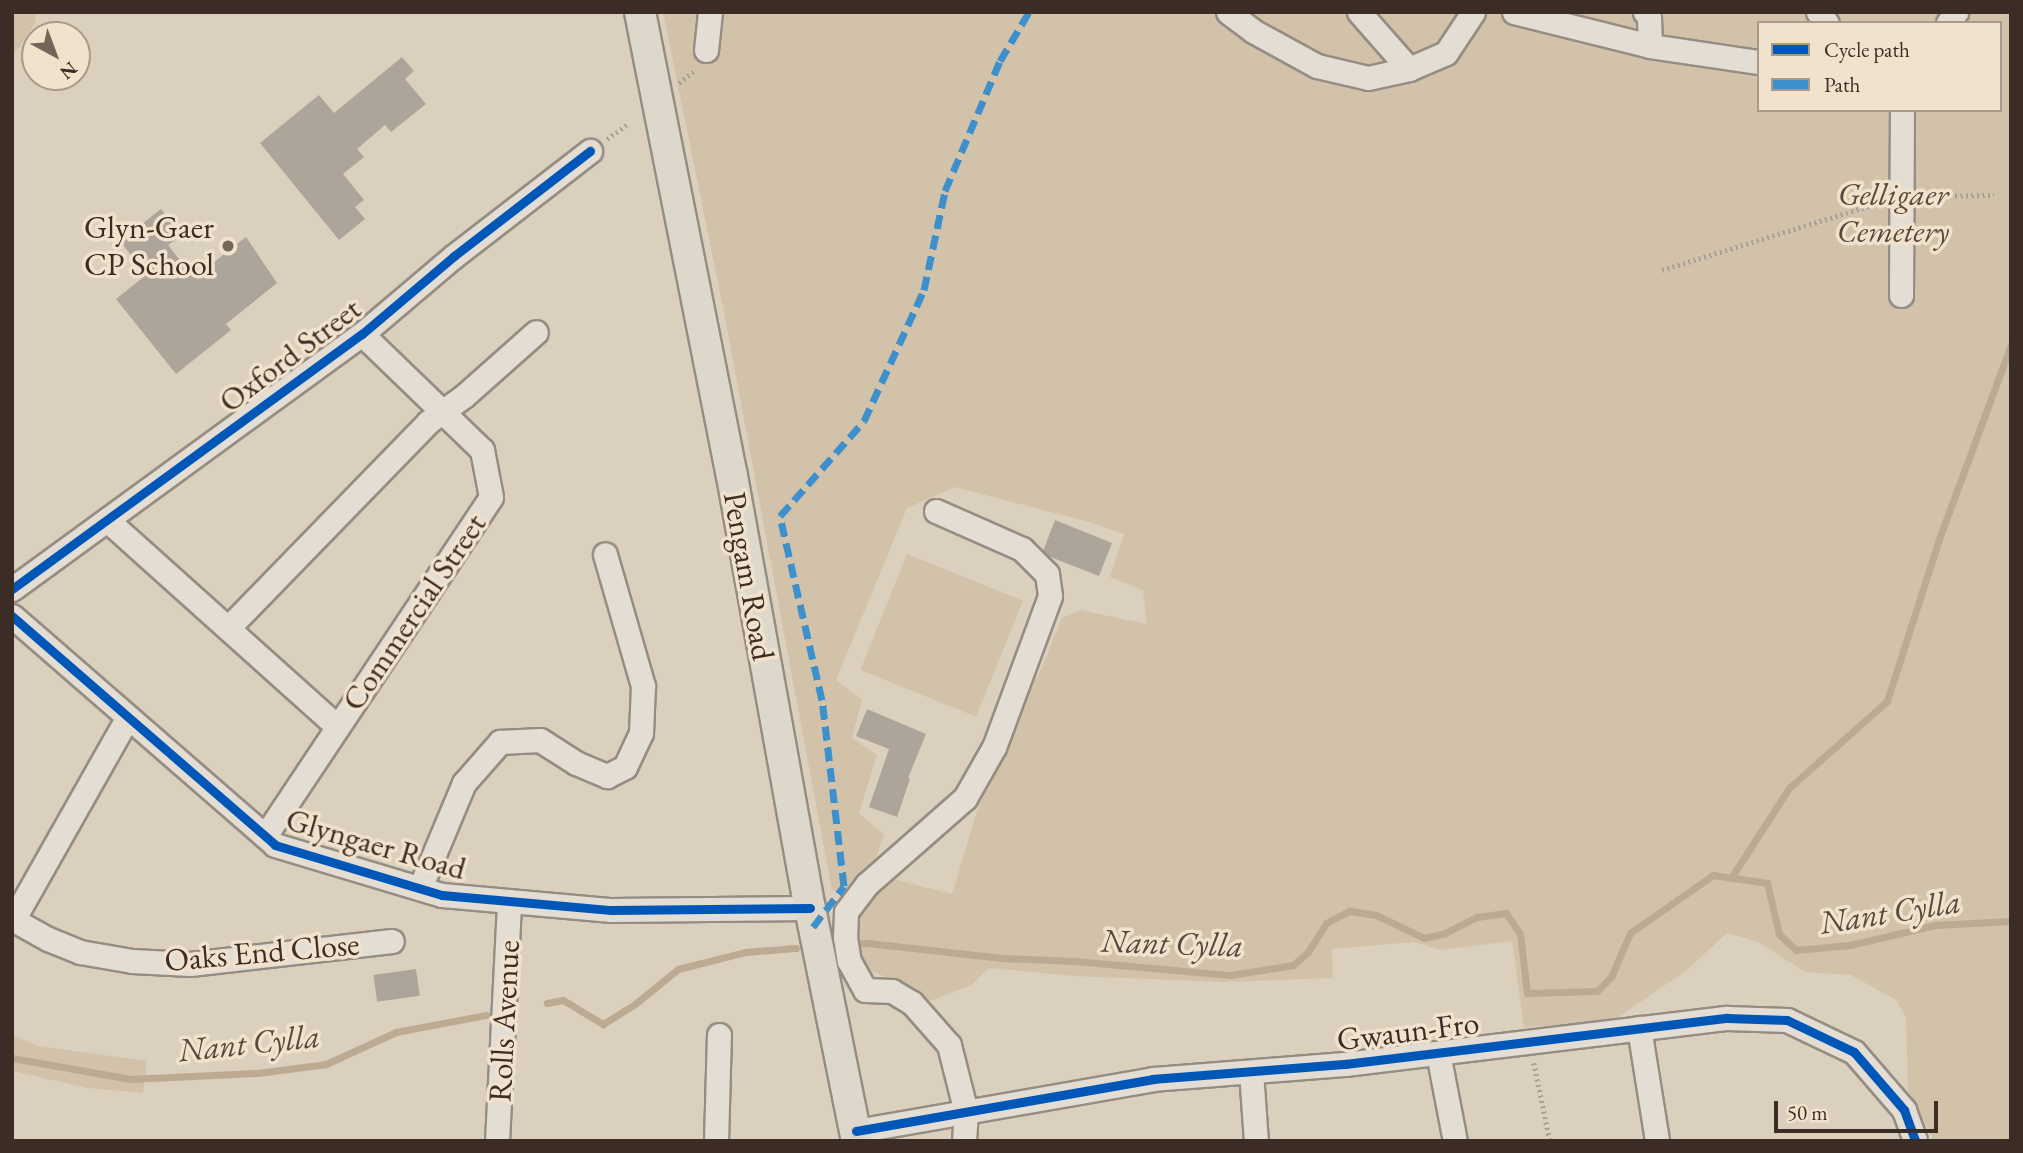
<!DOCTYPE html>
<html>
<head>
<meta charset="utf-8">
<style>
  body { margin:0 }
  #map { position:relative; width:2023px; height:1153px; overflow:hidden; background:#dbd0bd; font-family:"EB Garamond",serif }
  div>[style] { position:absolute }
  .green>* { inset:0; background:#d2c2a9; transform-origin:0 0 }
  .stream>* { height:7px; margin:-3.5px; padding:0 3.5px; transform-origin:3.5px; border-radius:3.5px; background:#bcaa93 }
  .building>* { inset:0; background:#ada599; transform-origin:0 0 }
  .path>* { height:4.5px; margin-top:-2.25px; transform-origin:0; background:repeating-linear-gradient(90deg,#a7a19a 0 2px,transparent 0 5.5px) }
  .roads { filter:drop-shadow(2px 0 #968d82) drop-shadow(-2px 0 #968d82) drop-shadow(0 2px #968d82) drop-shadow(0 -2px #968d82) }
  .minor>* { height:23px; margin:-11.5px; padding:0 11.5px; transform-origin:11.5px; border-radius:11.5px; background:#e3ddd4 }
  .major>* { height:30px; margin:-15px; padding:0 15px; transform-origin:15px; border-radius:15px; background:#ded8cc }
  .quiet>* { height:7px; margin-top:-3.5px; transform-origin:0; background:repeating-linear-gradient(90deg,#3e90cc 0 14px,transparent 0 21px) }
  .cycleway>* { height:9px; margin:-4.5px; padding:0 4.5px; transform-origin:4.5px; border-radius:4.5px; background:#0057b8 }
  .dots>* { width:19px; height:19px; translate:-50% -50%; box-sizing:border-box; border:4px solid #f0e2cc; border-radius:50% }
  span { translate:-50% -50%; white-space:nowrap; text-align:center; line-height:1.15; -webkit-text-stroke:7px #f0e2cc; paint-order:stroke }
  .park-label { font-size:32px; color:#59483d; font-style:italic }
  .poi-label { font-size:32px; color:#3c2c26 }
  .right { translate:-100% -50%; text-align:right }
  .street-label { font-size:32px; color:#3c2c26 }
  .water-label { font-size:33px; color:#58483d; font-style:italic }
  .frame { position:absolute; inset:0; border:14px solid #3c2c26; pointer-events:none }
  .legend { position:absolute; left:1757px; top:21px; width:245px; height:91px; box-sizing:border-box; background:#f0e2cc; border:2px solid #a8998a; margin:0; padding:9px 12px; list-style:none; font-size:21px; color:#3c2c26 }
  .legend li { display:flex; align-items:center; gap:14px; height:35px }
  .legend b { width:35px; border:2px solid #a8998a }
  .north { position:absolute; left:21px; top:21px; width:70px; height:70px; box-sizing:border-box; background:#f0e2cc; border:2px solid #a8998a; border-radius:50%; rotate:139deg; font-size:19px; font-weight:700; line-height:28px; text-align:center; color:#3c2c26 }
  .north::after { content:''; display:block; margin:auto; width:24px; height:32px; background:#74655b; clip-path:polygon(50% 0,100% 100%,50% 72%,0 100%) }
  .scale { position:absolute; left:1774px; top:1101px; width:164px; height:32px; box-sizing:border-box; border:4px solid #3c2c26; border-top:0; padding-left:9px; font-size:21px; line-height:24px; white-space:nowrap; color:#3c2c26; -webkit-text-stroke:5px #f0e2cc; paint-order:stroke }
</style>
</head>
<body>
<div id="map">
  <div class="green">
    <div style="clip-path:polygon(12px 12px,35px 12px,36px 22px,13px 56px)"></div>
    <div style="clip-path:polygon(evenodd,663px 12px,2011px 12px,2011px 1141px,1934px 1141px,1908px 1090px,1906px 1017px,1896px 1000px,1851px 975px,1805px 972px,1759px 942px,1727px 933px,1687px 970px,1611px 1022px,1524px 1027px,1512px 941px,1440px 950px,1414px 942px,1332px 949px,1333px 978px,1225px 982px,1074px 976px,989px 968px,971px 985px,930px 1001px,903px 983px,870px 971px,856px 950px,856px 918px,873px 889px,888px 878px,952px 894px,987px 778px,1024px 677px,1037px 679px,1062px 618px,1080px 610px,1147px 624px,1143px 590px,1110px 577px,1124px 534px,1089px 522px,955px 487px,907px 508px,836px 680px,862px 700px,852px 738px,877px 755px,859px 813px,884px 835px,872px 869px,847px 892px,832px 890px,724px 312px,663px 12px,1759px 23px,2000px 23px,2000px 110px,1759px 110px,1759px 23px)"></div>
    <div style="left:907px;top:554px;width:125px;height:125px;rotate:22deg"></div>
    <div style="clip-path:polygon(12px 1035px,38px 1046px,147px 1061px,143px 1093px,88px 1088px,12px 1071px)"></div>
  </div>
  <div class="stream">
    <div style="left:1731px;top:878px;width:107px;rotate:-57.2deg"></div>
    <div style="left:1789px;top:788px;width:131px;rotate:-41.6deg"></div>
    <div style="left:1887px;top:701px;width:170px;rotate:-72.2deg"></div>
    <div style="left:1939px;top:539px;width:208px;rotate:-69.7deg"></div>
    <div style="left:850px;top:944px;width:18px;rotate:-3deg"></div>
    <div style="left:868px;top:943px;width:135px;rotate:6.4deg"></div>
    <div style="left:1002px;top:958px;width:73px;rotate:2.4deg"></div>
    <div style="left:1075px;top:961px;width:156px;rotate:5.2deg"></div>
    <div style="left:1230px;top:975px;width:64px;rotate:-9deg"></div>
    <div style="left:1293px;top:965px;width:20px;rotate:-41deg"></div>
    <div style="left:1308px;top:952px;width:34px;rotate:-58deg"></div>
    <div style="left:1326px;top:923px;width:27px;rotate:-27deg"></div>
    <div style="left:1350px;top:911px;width:26px;rotate:9deg"></div>
    <div style="left:1376px;top:915px;width:53px;rotate:25.6deg"></div>
    <div style="left:1424px;top:938px;width:22px;rotate:-13deg"></div>
    <div style="left:1445px;top:933px;width:36px;rotate:-27deg"></div>
    <div style="left:1477px;top:917px;width:29px;rotate:-8deg"></div>
    <div style="left:1506px;top:913px;width:25px;rotate:56deg"></div>
    <div style="left:1520px;top:934px;width:59px;rotate:83.2deg"></div>
    <div style="left:1527px;top:993px;width:70px;rotate:-1.6deg"></div>
    <div style="left:1597px;top:991px;width:20px;rotate:-45deg"></div>
    <div style="left:1611px;top:977px;width:48px;rotate:-66.6deg"></div>
    <div style="left:1630px;top:933px;width:101px;rotate:-34.9deg"></div>
    <div style="left:1713px;top:875px;width:55px;rotate:8.4deg"></div>
    <div style="left:1767px;top:883px;width:52px;rotate:76.8deg"></div>
    <div style="left:1779px;top:934px;width:23px;rotate:43deg"></div>
    <div style="left:1796px;top:950px;width:54px;rotate:-5.3deg"></div>
    <div style="left:1850px;top:945px;width:87px;rotate:-13.2deg"></div>
    <div style="left:1935px;top:925px;width:76px;rotate:-3deg"></div>
    <div style="left:547px;top:1003px;width:16px;rotate:-11deg"></div>
    <div style="left:563px;top:1000px;width:47px;rotate:31deg"></div>
    <div style="left:603px;top:1024px;width:38px;rotate:-32deg"></div>
    <div style="left:635px;top:1004px;width:55px;rotate:-39.1deg"></div>
    <div style="left:678px;top:969px;width:69px;rotate:-14.2deg"></div>
    <div style="left:745px;top:952px;width:51px;rotate:-4.5deg"></div>
    <div style="left:12px;top:1058px;width:120px;rotate:10.1deg"></div>
    <div style="left:130px;top:1079px;width:128px;rotate:-2.7deg"></div>
    <div style="left:258px;top:1073px;width:69px;rotate:-7.5deg"></div>
    <div style="left:326px;top:1064px;width:77px;rotate:-24.6deg"></div>
    <div style="left:396px;top:1032px;width:92px;rotate:-10.7deg"></div>
  </div>
  <div class="building">
    <div style="clip-path:polygon(402px 57px,414px 71px,405px 79px,426px 104px,391px 132px,385px 125px,357px 149px,364px 157px,343px 174px,364px 200px,355px 207px,365px 219px,339px 240px,260px 143px,319px 95px,334px 113px)"></div>
    <div style="clip-path:polygon(161px 209px,182px 235px,168px 245px,194px 278px,246px 237px,277px 283px,226px 324px,231px 330px,176px 374px,116px 299px,146px 275px,120px 241px)"></div>
    <div style="clip-path:polygon(1055px 520px,1112px 543px,1099px 576px,1048px 556px,1043px 551px)"></div>
    <div style="clip-path:polygon(867px 709px,926px 734px,908px 778px,910px 779px,897px 817px,869px 807px,889px 749px,856px 736px)"></div>
    <div style="left:416px;top:969px;width:27px;height:43px;rotate:82deg"></div>
  </div>
  <div class="path">
    <div style="left:679px;top:83px;width:22px;rotate:-39deg"></div>
    <div style="left:607px;top:139px;width:24px;rotate:-36deg"></div>
    <div style="left:1922px;top:196px;width:72px;rotate:-0.8deg"></div>
    <div style="left:1662px;top:270px;width:230px;rotate:-17.2deg"></div>
    <div style="left:1534px;top:1063px;width:80px;rotate:78.4deg"></div>
  </div>
  <div class="roads">
    <div class="minor">
      <div style="left:1228px;top:12px;width:31px;rotate:37deg"></div>
      <div style="left:1253px;top:31px;width:73px;rotate:28.7deg"></div>
      <div style="left:1317px;top:66px;width:52px;rotate:13.2deg"></div>
      <div style="left:1368px;top:78px;width:42px;rotate:-12.4deg"></div>
      <div style="left:1409px;top:69px;width:40px;rotate:-23.4deg"></div>
      <div style="left:1446px;top:53px;width:49px;rotate:-56.6deg"></div>
      <div style="left:1359px;top:12px;width:76px;rotate:48.7deg"></div>
      <div style="left:1514px;top:12px;width:140px;rotate:14deg"></div>
      <div style="left:1650px;top:46px;width:110px;rotate:8.4deg"></div>
      <div style="left:1645px;top:12px;width:6px;rotate:51deg"></div>
      <div style="left:1649px;top:17px;width:29px;rotate:88deg"></div>
      <div style="left:1818px;top:12px;width:14px;rotate:51deg"></div>
      <div style="left:1948px;top:23px;width:14px;rotate:-54deg"></div>
      <div style="left:706px;top:50px;width:38px;rotate:-84deg"></div>
      <div style="left:1901px;top:295px;width:185px;rotate:-89.7deg"></div>
      <div style="left:936px;top:511px;width:94px;rotate:23.8deg"></div>
      <div style="left:1022px;top:549px;width:35px;rotate:45deg"></div>
      <div style="left:1047px;top:574px;width:22px;rotate:82deg"></div>
      <div style="left:1050px;top:596px;width:161px;rotate:110.3deg"></div>
      <div style="left:994px;top:747px;width:59px;rotate:119.6deg"></div>
      <div style="left:965px;top:798px;width:130px;rotate:138.7deg"></div>
      <div style="left:867px;top:884px;width:35px;rotate:127deg"></div>
      <div style="left:846px;top:912px;width:25px;rotate:92deg"></div>
      <div style="left:845px;top:937px;width:24px;rotate:81deg"></div>
      <div style="left:849px;top:961px;width:33px;rotate:61deg"></div>
      <div style="left:865px;top:990px;width:27px;rotate:2deg"></div>
      <div style="left:892px;top:991px;width:23px;rotate:31deg"></div>
      <div style="left:912px;top:1003px;width:56px;rotate:48.6deg"></div>
      <div style="left:949px;top:1045px;width:69px;rotate:75.8deg"></div>
      <div style="left:966px;top:1112px;width:29px;rotate:94deg"></div>
      <div style="left:107px;top:520px;width:310px;rotate:41.9deg"></div>
      <div style="left:12px;top:589px;width:433px;rotate:-36.1deg"></div>
      <div style="left:362px;top:334px;width:121px;rotate:-40.3deg"></div>
      <div style="left:454px;top:256px;width:172px;rotate:-37.7deg"></div>
      <div style="left:12px;top:616px;width:349px;rotate:41deg"></div>
      <div style="left:275px;top:845px;width:174px;rotate:16.7deg"></div>
      <div style="left:442px;top:895px;width:170px;rotate:5.1deg"></div>
      <div style="left:611px;top:910px;width:199px;rotate:-0.6deg"></div>
      <div style="left:228px;top:628px;width:287px;rotate:-45.8deg"></div>
      <div style="left:428px;top:422px;width:44px;rotate:-35.8deg"></div>
      <div style="left:464px;top:396px;width:96px;rotate:-41.6deg"></div>
      <div style="left:265px;top:836px;width:407px;rotate:-56.3deg"></div>
      <div style="left:491px;top:497px;width:48px;rotate:-100.8deg"></div>
      <div style="left:482px;top:450px;width:167px;rotate:-136deg"></div>
      <div style="left:420px;top:888px;width:114px;rotate:-67.3deg"></div>
      <div style="left:464px;top:783px;width:55px;rotate:-48.7deg"></div>
      <div style="left:500px;top:742px;width:40px;rotate:-2.9deg"></div>
      <div style="left:540px;top:740px;width:43px;rotate:32.6deg"></div>
      <div style="left:576px;top:763px;width:34px;rotate:23deg"></div>
      <div style="left:607px;top:776px;width:20px;rotate:-27deg"></div>
      <div style="left:625px;top:767px;width:38px;rotate:-65deg"></div>
      <div style="left:641px;top:733px;width:47px;rotate:-87.6deg"></div>
      <div style="left:643px;top:686px;width:137px;rotate:-106.1deg"></div>
      <div style="left:12px;top:919px;width:41px;rotate:29.1deg"></div>
      <div style="left:48px;top:939px;width:35px;rotate:22deg"></div>
      <div style="left:80px;top:952px;width:53px;rotate:9.8deg"></div>
      <div style="left:132px;top:961px;width:58px;rotate:3deg"></div>
      <div style="left:190px;top:964px;width:203px;rotate:-6.5deg"></div>
      <div style="left:13px;top:920px;width:233px;rotate:-60.5deg"></div>
      <div style="left:1639px;top:1028px;width:114px;rotate:80.9deg"></div>
      <div style="left:1438px;top:1053px;width:90px;rotate:79.1deg"></div>
      <div style="left:1251px;top:1072px;width:69px;rotate:85.9deg"></div>
      <div style="left:856px;top:1131px;width:302px;rotate:-9.9deg"></div>
      <div style="left:1153px;top:1079px;width:193px;rotate:-4.5deg"></div>
      <div style="left:1345px;top:1064px;width:385px;rotate:-6.9deg"></div>
      <div style="left:1727px;top:1018px;width:60px;rotate:1.9deg"></div>
      <div style="left:1787px;top:1020px;width:74px;rotate:25.5deg"></div>
      <div style="left:1854px;top:1052px;width:77px;rotate:49.2deg"></div>
      <div style="left:1904px;top:1110px;width:33px;rotate:70deg"></div>
      <div style="left:497px;top:1141px;width:240px;rotate:-87.1deg"></div>
      <div style="left:716px;top:1141px;width:106px;rotate:-88.4deg"></div>
    </div>
    <div class="major">
      <div style="left:640px;top:12px;width:473px;rotate:78.8deg"></div>
      <div style="left:732px;top:476px;width:439px;rotate:79.8deg"></div>
      <div style="left:810px;top:908px;width:238px;rotate:78.6deg"></div>
    </div>
  </div>
  <div class="quiet">
    <div style="left:813px;top:927px;width:51px;rotate:-52.9deg"></div>
    <div style="left:844px;top:886px;width:187px;rotate:-96.7deg"></div>
    <div style="left:822px;top:700px;width:189px;rotate:-102.9deg"></div>
    <div style="left:780px;top:516px;width:127px;rotate:-48.5deg"></div>
    <div style="left:864px;top:421px;width:144px;rotate:-65.4deg"></div>
    <div style="left:924px;top:290px;width:101px;rotate:-78deg"></div>
    <div style="left:945px;top:191px;width:141px;rotate:-67.1deg"></div>
    <div style="left:1000px;top:61px;width:57px;rotate:-59.4deg"></div>
  </div>
  <div class="cycleway">
    <div style="left:12px;top:589px;width:433px;rotate:-36.1deg"></div>
    <div style="left:362px;top:334px;width:121px;rotate:-40.3deg"></div>
    <div style="left:454px;top:256px;width:172px;rotate:-37.7deg"></div>
    <div style="left:12px;top:616px;width:349px;rotate:41deg"></div>
    <div style="left:275px;top:845px;width:174px;rotate:16.7deg"></div>
    <div style="left:442px;top:895px;width:170px;rotate:5.1deg"></div>
    <div style="left:611px;top:910px;width:199px;rotate:-0.6deg"></div>
    <div style="left:856px;top:1131px;width:302px;rotate:-9.9deg"></div>
    <div style="left:1153px;top:1079px;width:193px;rotate:-4.5deg"></div>
    <div style="left:1345px;top:1064px;width:385px;rotate:-6.9deg"></div>
    <div style="left:1727px;top:1018px;width:60px;rotate:1.9deg"></div>
    <div style="left:1787px;top:1020px;width:74px;rotate:25.5deg"></div>
    <div style="left:1854px;top:1052px;width:77px;rotate:49.2deg"></div>
    <div style="left:1904px;top:1110px;width:33px;rotate:70deg"></div>
  </div>
  <div class="dots">
    <div style="left:228px;top:246px;background:#74655b"></div>
  </div>
  <div class="park-label">
    <span style="left:1893px;top:213px">Gelligaer<br>Cemetery</span>
  </div>
  <div class="poi-label">
    <span class="right" style="left:214px;top:246px">Glyn-Gaer<br>CP School</span>
  </div>
  <div class="street-label">
    <span style="left:290px;top:355px;rotate:-37deg">Oxford Street</span>
    <span style="left:749px;top:576px;rotate:80deg">Pengam Road</span>
    <span style="left:414px;top:612px;rotate:-56deg">Commercial Street</span>
    <span style="left:376px;top:844px;rotate:16deg">Glyngaer Road</span>
    <span style="left:262px;top:952px;rotate:-5deg">Oaks End Close</span>
    <span style="left:504px;top:1021px;rotate:-87deg">Rolls Avenue</span>
    <span style="left:1408px;top:1031px;rotate:-7deg">Gwaun-Fro</span>
  </div>
  <div class="water-label">
    <span style="left:1890px;top:912px;rotate:-9deg">Nant Cylla</span>
    <span style="left:1172px;top:943px;rotate:2deg">Nant Cylla</span>
    <span style="left:249px;top:1043px;rotate:-6deg">Nant Cylla</span>
  </div>
  <div class="frame"></div>
  <ul class="legend">
  <li><b style="height:9px;background:#0057b8"></b>Cycle path</li>
  <li><b style="height:9px;background:#3e90cc"></b>Path</li>
  </ul>
  <div class="north">N</div>
  <div class="scale">50 m</div>
</div>
</body>
</html>
